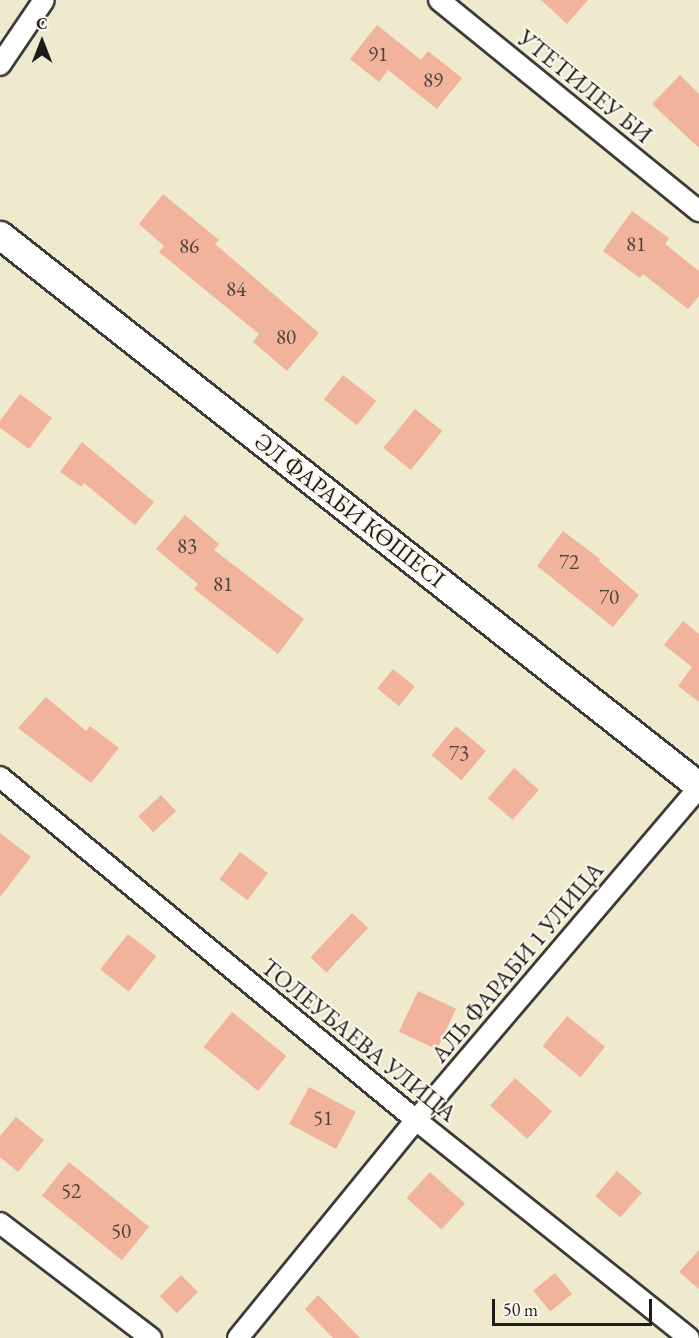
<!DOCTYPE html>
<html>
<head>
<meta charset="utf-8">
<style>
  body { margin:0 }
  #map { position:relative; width:699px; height:1338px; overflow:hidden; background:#efe9ce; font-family:"EB Garamond",serif }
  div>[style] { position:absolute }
  .building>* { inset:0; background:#f1b39c; transform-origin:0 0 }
  .roads { filter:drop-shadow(2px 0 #3c3b37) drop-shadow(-2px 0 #3c3b37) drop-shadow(0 2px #3c3b37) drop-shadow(0 -2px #3c3b37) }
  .street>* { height:20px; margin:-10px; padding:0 10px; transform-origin:10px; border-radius:10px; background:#fff }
  .secondary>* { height:27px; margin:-13.5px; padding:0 13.5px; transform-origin:13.5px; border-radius:13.5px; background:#fff }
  span { translate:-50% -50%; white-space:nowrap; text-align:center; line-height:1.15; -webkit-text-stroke:4.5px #fbf7ec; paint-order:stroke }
  .number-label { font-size:21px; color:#51423c }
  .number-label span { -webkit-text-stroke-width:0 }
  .street-label { font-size:24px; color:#1c1c1c }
  .north { position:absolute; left:12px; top:12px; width:60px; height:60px; -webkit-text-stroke:4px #fbf7ec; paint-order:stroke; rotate:0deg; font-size:16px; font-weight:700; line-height:24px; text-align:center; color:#1c1c1c }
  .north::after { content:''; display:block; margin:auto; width:21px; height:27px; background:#1c1c1c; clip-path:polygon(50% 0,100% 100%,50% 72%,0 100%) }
  .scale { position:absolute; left:492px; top:1299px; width:160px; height:27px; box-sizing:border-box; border:3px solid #1c1c1c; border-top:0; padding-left:8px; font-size:18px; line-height:21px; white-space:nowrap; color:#1c1c1c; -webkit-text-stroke:4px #fbf7ec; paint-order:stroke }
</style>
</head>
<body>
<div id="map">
  <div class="building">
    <div style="clip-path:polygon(541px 0,588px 0,567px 24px)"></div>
    <div style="clip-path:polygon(377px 25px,421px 60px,428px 51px,462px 78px,437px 109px,388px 70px,379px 82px,350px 59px)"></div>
    <div style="clip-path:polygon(680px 75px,699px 94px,699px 148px,652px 104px)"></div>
    <div style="clip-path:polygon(163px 194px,219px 240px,215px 244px,319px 333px,287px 371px,253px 342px,259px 334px,159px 252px,164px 246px,139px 224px)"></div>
    <div style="clip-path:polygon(632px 211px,669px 238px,665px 244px,699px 271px,699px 296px,688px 309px,643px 274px,640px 278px,603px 251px)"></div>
    <div style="left:343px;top:375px;width:42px;height:31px;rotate:38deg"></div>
    <div style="clip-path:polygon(20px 394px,52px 418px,29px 449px,0 428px,0 421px)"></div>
    <div style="left:415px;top:409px;width:35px;height:50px;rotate:39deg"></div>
    <div style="clip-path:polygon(82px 442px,154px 502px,135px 525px,84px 483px,82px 487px,60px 472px)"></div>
    <div style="clip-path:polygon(185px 515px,219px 544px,214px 550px,304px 619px,278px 654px,194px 589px,198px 584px,156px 549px)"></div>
    <div style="clip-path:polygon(563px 531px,600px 559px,599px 561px,639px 595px,613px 627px,537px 566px)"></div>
    <div style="clip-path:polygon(683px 621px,699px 634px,699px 702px,678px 686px,692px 667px,664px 645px)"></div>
    <div style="left:393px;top:669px;width:28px;height:25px;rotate:39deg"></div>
    <div style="clip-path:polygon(46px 697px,86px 731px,90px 726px,119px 748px,91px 783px,18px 728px)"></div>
    <div style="left:456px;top:726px;width:39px;height:38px;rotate:40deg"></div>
    <div style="left:514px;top:768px;width:33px;height:40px;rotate:41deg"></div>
    <div style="left:161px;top:795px;width:22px;height:31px;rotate:47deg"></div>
    <div style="clip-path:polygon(0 833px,31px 857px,0 897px)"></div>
    <div style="left:240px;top:852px;width:35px;height:34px;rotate:37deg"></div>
    <div style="left:352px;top:913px;width:22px;height:61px;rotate:43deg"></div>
    <div style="left:128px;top:934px;width:36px;height:45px;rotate:38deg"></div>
    <div style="left:418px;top:991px;width:42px;height:45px;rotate:25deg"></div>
    <div style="left:232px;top:1012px;width:70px;height:45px;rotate:39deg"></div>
    <div style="left:567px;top:1016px;width:49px;height:39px;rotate:39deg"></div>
    <div style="left:515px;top:1078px;width:50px;height:37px;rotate:42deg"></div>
    <div style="left:309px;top:1087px;width:53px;height:42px;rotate:28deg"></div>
    <div style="clip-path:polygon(16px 1117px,44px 1140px,18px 1172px,0 1157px,0 1136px)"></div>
    <div style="left:69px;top:1162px;width:103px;height:43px;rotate:39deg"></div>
    <div style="left:617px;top:1171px;width:33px;height:33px;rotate:41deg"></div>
    <div style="left:430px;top:1172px;width:47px;height:35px;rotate:42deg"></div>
    <div style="clip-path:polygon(699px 1250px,699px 1289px,679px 1272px)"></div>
    <div style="left:555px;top:1273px;width:27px;height:28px;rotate:51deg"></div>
    <div style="left:181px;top:1275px;width:24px;height:30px;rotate:45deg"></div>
    <div style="clip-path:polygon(318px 1295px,360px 1338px,333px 1338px,305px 1309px)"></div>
  </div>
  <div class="roads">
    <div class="street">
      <div style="left:439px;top:0;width:335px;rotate:39.1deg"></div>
      <div style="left:0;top:65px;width:78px;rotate:-55.9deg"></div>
      <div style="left:0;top:777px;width:539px;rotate:39.51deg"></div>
      <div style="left:416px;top:1120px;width:349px;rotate:38.6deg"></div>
      <div style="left:0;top:1223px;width:190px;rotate:37.3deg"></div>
      <div style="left:238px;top:1338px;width:281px;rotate:-50.8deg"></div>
      <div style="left:416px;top:1120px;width:436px;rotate:-49.6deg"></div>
    </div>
    <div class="secondary">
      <div style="left:0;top:235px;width:890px;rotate:38.25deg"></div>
    </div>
  </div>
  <div class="number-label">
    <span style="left:378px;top:54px">91</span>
    <span style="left:433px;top:80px">89</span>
    <span style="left:636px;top:244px">81</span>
    <span style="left:189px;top:246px">86</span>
    <span style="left:236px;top:289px">84</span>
    <span style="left:286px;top:337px">80</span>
    <span style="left:187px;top:546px">83</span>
    <span style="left:569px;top:562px">72</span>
    <span style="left:223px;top:584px">81</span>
    <span style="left:609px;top:597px">70</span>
    <span style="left:459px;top:753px">73</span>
    <span style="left:323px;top:1118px">51</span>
    <span style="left:71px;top:1191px">52</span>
    <span style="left:121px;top:1231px">50</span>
  </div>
  <div class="street-label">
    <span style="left:585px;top:86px;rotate:39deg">УТЕТИЛЕУ БИ</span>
    <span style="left:350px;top:510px;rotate:38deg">ӘЛ ФАРАБИ КӨШЕСІ</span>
    <span style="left:517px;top:962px;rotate:-50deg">АЛЬ ФАРАБИ 1 УЛИЦА</span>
    <span style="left:359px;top:1040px;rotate:39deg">ТОЛЕУБАЕВА УЛИЦА</span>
  </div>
  <div class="north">С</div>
  <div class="scale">50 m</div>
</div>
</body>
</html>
